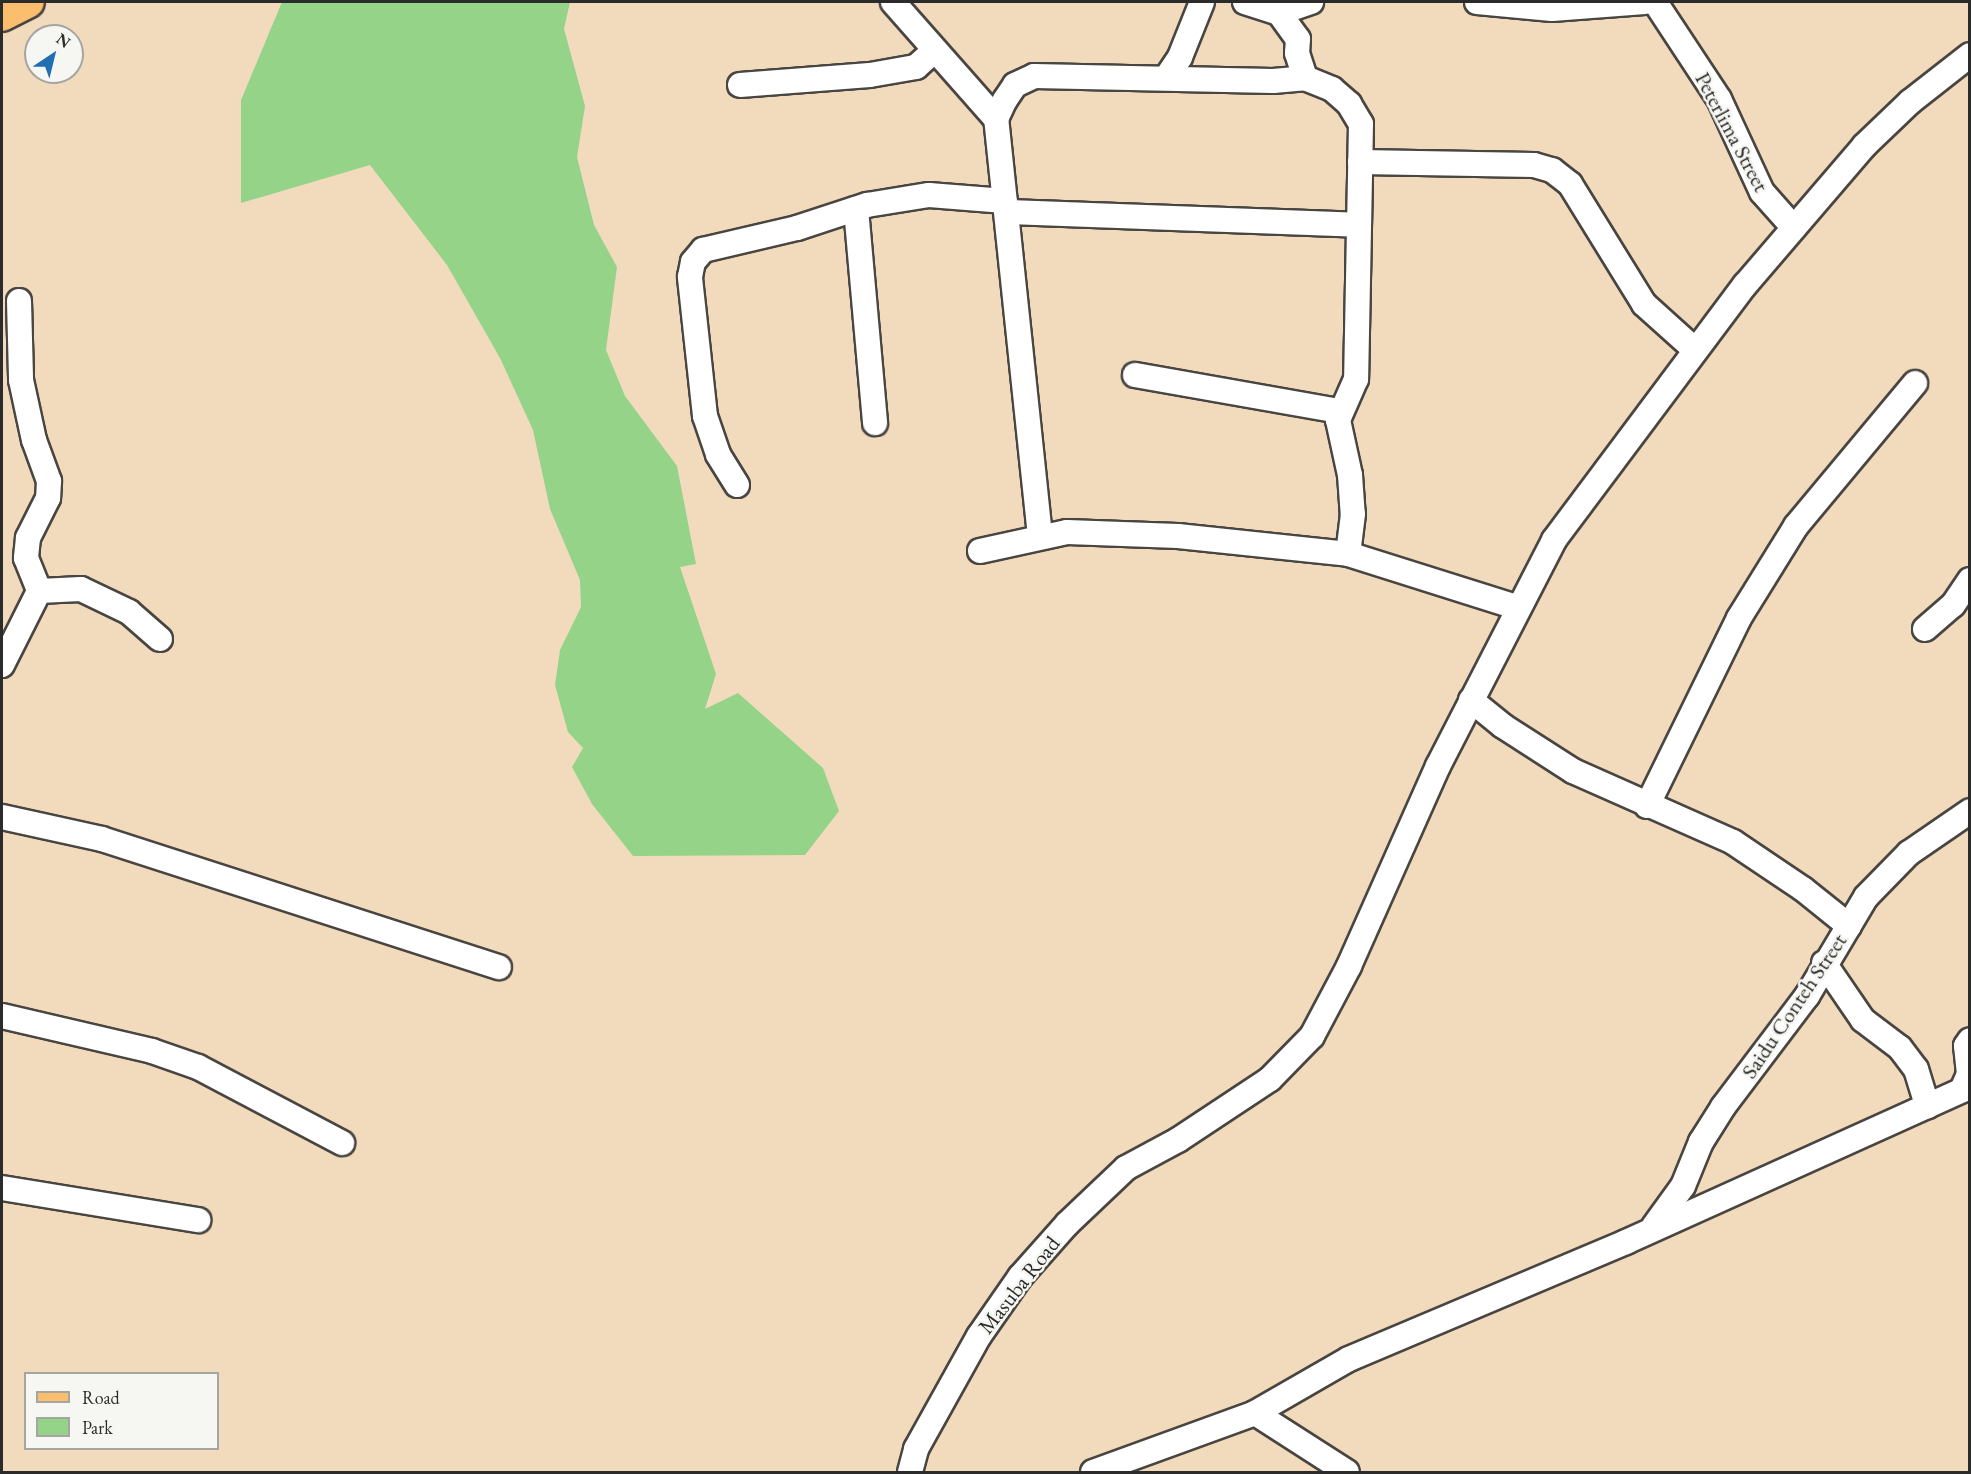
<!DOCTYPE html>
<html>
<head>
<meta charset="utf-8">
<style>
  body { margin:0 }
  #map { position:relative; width:1971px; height:1474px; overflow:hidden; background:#f1dbbc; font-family:"EB Garamond",serif }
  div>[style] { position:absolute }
  .green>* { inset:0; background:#95d388 }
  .roads { filter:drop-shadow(2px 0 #494541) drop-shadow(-2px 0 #494541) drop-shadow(0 2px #494541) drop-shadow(0 -2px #494541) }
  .minor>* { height:24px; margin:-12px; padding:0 12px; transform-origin:12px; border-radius:12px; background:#fff }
  .major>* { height:30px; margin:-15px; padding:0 15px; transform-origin:15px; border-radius:15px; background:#fabe6e }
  span { translate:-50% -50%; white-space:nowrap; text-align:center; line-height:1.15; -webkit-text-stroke:5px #f6f6f2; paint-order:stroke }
  .street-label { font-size:22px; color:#2b2b2b }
  .frame { position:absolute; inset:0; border:3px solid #2b2b2b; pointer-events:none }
  .legend { position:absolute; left:24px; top:1372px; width:195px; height:78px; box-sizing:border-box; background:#f6f6f2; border:2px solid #a5a5a2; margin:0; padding:8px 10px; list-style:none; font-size:18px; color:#2b2b2b }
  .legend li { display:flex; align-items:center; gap:12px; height:30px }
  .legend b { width:30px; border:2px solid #a5a5a2 }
  .north { position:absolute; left:24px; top:24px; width:60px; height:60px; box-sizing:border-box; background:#f6f6f2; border:2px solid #a5a5a2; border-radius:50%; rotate:35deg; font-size:16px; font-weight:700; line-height:24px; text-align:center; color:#2b2b2b }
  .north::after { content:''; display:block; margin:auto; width:21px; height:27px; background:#1f6fb2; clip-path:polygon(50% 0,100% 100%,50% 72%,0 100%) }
</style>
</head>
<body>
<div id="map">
  <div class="green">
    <div style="clip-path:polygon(282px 2px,570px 2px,564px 29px,585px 106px,577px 157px,594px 225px,617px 267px,606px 350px,625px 396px,677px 466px,696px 564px,680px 567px,716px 674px,705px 709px,738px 693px,823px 768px,839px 811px,805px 855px,633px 856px,592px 804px,572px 767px,583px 748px,568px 732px,555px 685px,560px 650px,581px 607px,580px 580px,550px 509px,533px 430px,500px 358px,447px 265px,370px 165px,241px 203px,241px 100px)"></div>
  </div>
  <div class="roads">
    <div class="minor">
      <div style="left:893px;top:2px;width:156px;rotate:48.6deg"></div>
      <div style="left:1245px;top:2px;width:36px;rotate:18deg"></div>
      <div style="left:1279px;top:13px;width:32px;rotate:54deg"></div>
      <div style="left:1298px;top:39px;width:14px;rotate:94deg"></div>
      <div style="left:1297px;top:53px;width:26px;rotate:72deg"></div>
      <div style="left:1305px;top:78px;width:29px;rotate:22deg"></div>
      <div style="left:1332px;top:89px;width:23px;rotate:41deg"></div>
      <div style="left:1349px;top:104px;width:23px;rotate:59deg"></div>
      <div style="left:1361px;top:124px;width:255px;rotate:91.1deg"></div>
      <div style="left:1356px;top:379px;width:45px;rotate:113.7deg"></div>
      <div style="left:1338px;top:420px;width:56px;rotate:77.7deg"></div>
      <div style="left:1350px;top:475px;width:39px;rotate:86deg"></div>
      <div style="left:1353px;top:514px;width:40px;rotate:97.1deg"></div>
      <div style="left:1477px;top:2px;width:75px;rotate:5.3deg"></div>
      <div style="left:1552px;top:9px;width:93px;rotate:-4.3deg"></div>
      <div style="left:1655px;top:2px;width:116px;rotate:56.6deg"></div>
      <div style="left:1719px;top:99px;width:102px;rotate:65.2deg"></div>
      <div style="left:1762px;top:192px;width:48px;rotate:48.4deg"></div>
      <div style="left:1279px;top:13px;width:34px;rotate:-19deg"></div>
      <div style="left:1166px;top:78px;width:25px;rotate:-56deg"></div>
      <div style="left:1180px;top:57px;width:59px;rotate:-68.2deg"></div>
      <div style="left:740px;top:85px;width:130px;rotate:-4.4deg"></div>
      <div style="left:870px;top:75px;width:47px;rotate:-9.9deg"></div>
      <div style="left:916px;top:67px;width:25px;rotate:-42deg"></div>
      <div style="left:1360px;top:162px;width:174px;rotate:1deg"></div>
      <div style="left:1534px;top:165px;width:19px;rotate:16deg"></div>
      <div style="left:1552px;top:170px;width:23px;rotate:38deg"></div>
      <div style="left:1570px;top:184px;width:141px;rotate:58.3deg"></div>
      <div style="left:1644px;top:304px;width:69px;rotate:42deg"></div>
      <div style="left:856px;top:209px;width:215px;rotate:84.9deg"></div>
      <div style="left:1007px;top:212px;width:352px;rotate:2.1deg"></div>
      <div style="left:19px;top:301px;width:79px;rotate:88.5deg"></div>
      <div style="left:21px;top:380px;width:61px;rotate:77.8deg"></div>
      <div style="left:34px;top:440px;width:44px;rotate:69.9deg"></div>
      <div style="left:49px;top:481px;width:17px;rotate:93deg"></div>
      <div style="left:48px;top:498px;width:45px;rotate:116.6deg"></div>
      <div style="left:28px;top:538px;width:20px;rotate:96deg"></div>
      <div style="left:26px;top:558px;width:35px;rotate:68deg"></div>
      <div style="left:1135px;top:375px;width:208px;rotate:10deg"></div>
      <div style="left:737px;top:485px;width:36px;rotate:-122deg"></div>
      <div style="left:718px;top:454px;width:40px;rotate:-108.9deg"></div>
      <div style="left:705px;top:416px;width:140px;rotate:-96.2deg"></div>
      <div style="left:690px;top:277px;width:15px;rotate:-79deg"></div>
      <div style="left:693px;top:262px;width:16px;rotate:-50deg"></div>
      <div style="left:703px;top:250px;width:97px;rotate:-13.2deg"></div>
      <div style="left:797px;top:228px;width:74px;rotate:-18.2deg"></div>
      <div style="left:867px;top:205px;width:63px;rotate:-9.2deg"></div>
      <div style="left:929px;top:195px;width:76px;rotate:4.5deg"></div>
      <div style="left:1040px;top:536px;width:419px;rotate:-96deg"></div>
      <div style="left:996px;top:119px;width:21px;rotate:-65deg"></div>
      <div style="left:1005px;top:100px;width:18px;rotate:-56deg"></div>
      <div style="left:1015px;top:85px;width:21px;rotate:-25deg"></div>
      <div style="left:1034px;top:76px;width:239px;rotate:1.2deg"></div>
      <div style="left:1273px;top:81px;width:32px;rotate:-5deg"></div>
      <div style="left:980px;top:551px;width:89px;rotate:-12.3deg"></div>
      <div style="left:1067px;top:532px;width:111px;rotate:2.1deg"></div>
      <div style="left:1178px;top:536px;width:171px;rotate:6deg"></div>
      <div style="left:1348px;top:554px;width:176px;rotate:17.5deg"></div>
      <div style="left:1925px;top:629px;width:37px;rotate:-41deg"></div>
      <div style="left:1953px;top:605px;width:30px;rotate:-56deg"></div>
      <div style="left:2px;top:665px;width:83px;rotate:-63.4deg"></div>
      <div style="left:39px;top:591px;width:42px;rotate:-2.7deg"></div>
      <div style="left:81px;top:589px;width:53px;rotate:25.6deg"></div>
      <div style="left:129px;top:612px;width:41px;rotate:41.1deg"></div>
      <div style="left:1471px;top:700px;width:41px;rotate:39.1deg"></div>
      <div style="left:1503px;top:726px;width:83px;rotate:32.7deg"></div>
      <div style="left:1573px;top:771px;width:175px;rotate:23.9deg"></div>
      <div style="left:1733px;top:842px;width:84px;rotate:33.9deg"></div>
      <div style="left:1803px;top:889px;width:59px;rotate:38.8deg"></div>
      <div style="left:1647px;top:806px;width:209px;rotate:-63.9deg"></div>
      <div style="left:1739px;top:618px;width:108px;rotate:-58.2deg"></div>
      <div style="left:1796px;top:526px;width:186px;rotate:-50.2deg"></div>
      <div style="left:2px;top:817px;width:102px;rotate:12.4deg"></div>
      <div style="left:102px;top:839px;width:417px;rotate:17.9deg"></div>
      <div style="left:1824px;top:963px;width:69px;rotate:55.6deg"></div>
      <div style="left:1863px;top:1020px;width:46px;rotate:37.1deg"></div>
      <div style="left:1900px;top:1048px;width:26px;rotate:53deg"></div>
      <div style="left:1916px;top:1069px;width:39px;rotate:73deg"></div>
      <div style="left:2px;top:1016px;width:154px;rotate:13.1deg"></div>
      <div style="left:152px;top:1051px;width:49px;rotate:19.2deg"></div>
      <div style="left:198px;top:1067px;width:163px;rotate:27.8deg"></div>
      <div style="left:1962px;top:1090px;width:17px;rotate:-66deg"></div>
      <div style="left:1969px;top:1074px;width:28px;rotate:-96deg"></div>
      <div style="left:1966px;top:1046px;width:7px;rotate:-56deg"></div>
      <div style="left:2px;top:1188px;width:199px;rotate:9.3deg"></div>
      <div style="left:1654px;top:1226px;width:49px;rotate:-54.1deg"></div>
      <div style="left:1683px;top:1186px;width:48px;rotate:-67.8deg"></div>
      <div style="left:1701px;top:1142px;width:41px;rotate:-57.8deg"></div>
      <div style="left:1723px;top:1107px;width:139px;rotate:-52.9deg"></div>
      <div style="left:1807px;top:996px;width:115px;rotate:-59.2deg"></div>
      <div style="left:1866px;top:897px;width:62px;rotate:-45.7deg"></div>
      <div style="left:1909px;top:853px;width:74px;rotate:-34.5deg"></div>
      <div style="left:1255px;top:1413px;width:109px;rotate:32.7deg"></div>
      <div style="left:910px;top:1472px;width:24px;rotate:-75deg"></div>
      <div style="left:916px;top:1449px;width:129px;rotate:-60.9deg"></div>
      <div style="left:979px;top:1336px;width:72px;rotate:-55.2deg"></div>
      <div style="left:1020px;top:1277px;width:71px;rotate:-48.4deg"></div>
      <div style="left:1067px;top:1224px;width:81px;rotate:-43.5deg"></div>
      <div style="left:1126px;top:1168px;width:59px;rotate:-28.3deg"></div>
      <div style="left:1178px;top:1140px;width:110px;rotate:-33.5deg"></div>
      <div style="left:1270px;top:1079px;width:60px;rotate:-45.7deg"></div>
      <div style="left:1312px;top:1036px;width:79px;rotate:-62.1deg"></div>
      <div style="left:1349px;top:966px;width:219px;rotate:-66deg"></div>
      <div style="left:1438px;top:766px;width:254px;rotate:-62.8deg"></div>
      <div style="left:1554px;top:540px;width:319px;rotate:-53.2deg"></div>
      <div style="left:1745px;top:285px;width:183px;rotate:-49.4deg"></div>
      <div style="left:1864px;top:146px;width:64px;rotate:-43.7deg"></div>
      <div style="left:1910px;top:102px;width:76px;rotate:-38.1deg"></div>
      <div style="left:1093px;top:1472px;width:172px;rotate:-20deg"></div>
      <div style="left:1255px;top:1413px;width:108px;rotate:-29.9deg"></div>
      <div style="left:1349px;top:1359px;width:301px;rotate:-22.9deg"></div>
      <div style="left:1626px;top:1242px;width:377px;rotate:-24.3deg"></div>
    </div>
    <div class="major">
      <div style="left:2px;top:16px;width:30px;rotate:-27deg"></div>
    </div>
  </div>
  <div class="street-label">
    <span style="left:1732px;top:132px;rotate:62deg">Peterlima Street</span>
    <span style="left:1794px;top:1006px;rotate:-56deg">Saidu Conteh Street</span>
    <span style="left:1019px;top:1285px;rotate:-52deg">Masuba Road</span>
  </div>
  <div class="frame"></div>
  <ul class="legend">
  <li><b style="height:8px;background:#fabe6e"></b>Road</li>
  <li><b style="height:16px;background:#95d388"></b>Park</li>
  </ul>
  <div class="north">N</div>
</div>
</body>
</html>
